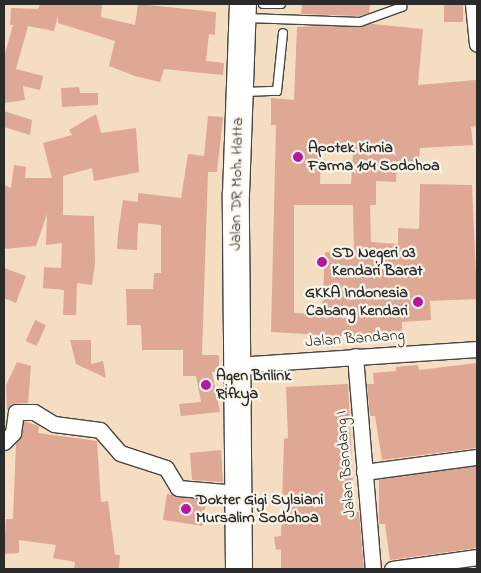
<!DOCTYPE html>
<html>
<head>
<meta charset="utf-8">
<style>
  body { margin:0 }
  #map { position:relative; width:481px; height:573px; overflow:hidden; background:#f5ddc1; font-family:"Indie Flower",sans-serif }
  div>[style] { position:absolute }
  .building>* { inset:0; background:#dfa894; transform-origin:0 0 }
  .roads { filter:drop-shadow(1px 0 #494642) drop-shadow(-1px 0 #494642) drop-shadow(0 1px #494642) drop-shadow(0 -1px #494642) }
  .lane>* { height:8px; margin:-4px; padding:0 4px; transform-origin:4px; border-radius:4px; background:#fff }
  .street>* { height:15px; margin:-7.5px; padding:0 7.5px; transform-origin:7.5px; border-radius:7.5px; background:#fff }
  .highway>* { height:26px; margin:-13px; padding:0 13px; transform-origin:13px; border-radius:13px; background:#fff }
  .dots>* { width:14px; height:14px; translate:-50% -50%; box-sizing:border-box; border:2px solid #fbf7ec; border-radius:50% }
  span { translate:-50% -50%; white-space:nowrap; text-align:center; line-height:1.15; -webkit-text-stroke:4.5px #fbf7ec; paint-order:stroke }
  .poi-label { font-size:16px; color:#2b2b2b; font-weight:700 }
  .left { translate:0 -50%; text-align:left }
  .right { translate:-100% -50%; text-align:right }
  .street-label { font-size:16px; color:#2b2b2b }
  .frame { position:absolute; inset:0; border:5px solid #2b2b2b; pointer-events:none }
</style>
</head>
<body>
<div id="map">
  <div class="building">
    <div style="clip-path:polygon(40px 4px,102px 4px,101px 17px,135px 25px,138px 4px,216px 12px,215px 35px,209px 34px,206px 61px,224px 63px,223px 75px,164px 69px,160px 82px,135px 76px,109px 66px,115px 41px,58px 23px,58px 16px,54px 31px,28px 26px,16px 69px,43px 76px,40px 90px,23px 86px,25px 100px,4px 103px,4px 57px,13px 25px,10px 25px,11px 8px,38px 9px)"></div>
    <div style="clip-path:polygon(302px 4px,370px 4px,369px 13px,359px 16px,301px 14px)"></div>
    <div style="left:444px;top:4px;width:19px;height:18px"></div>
    <div style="clip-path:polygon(evenodd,372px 24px,423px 29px,418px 85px,476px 80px,477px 126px,471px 127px,473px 145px,420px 148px,419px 162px,397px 161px,396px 182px,376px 181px,376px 205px,370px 205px,371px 242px,398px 244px,398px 228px,419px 229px,420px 184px,472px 185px,477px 299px,430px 301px,431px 320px,402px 322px,402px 331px,374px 333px,374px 338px,271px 332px,276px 125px,271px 125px,271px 98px,294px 100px,297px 27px,372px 24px,321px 152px,353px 154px,351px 184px,320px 184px,321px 152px,372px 24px,294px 205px,353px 205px,354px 254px,325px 252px,322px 314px,294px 313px,294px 205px)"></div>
    <div style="clip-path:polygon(79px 87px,80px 93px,98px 93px,98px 105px,62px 107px,61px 88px)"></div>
    <div style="clip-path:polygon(4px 111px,32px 120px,30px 135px,4px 127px)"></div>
    <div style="clip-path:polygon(96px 114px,101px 133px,136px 128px,139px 172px,94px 181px,92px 168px,63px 176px,63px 215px,94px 216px,95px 263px,92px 285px,77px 283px,76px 315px,63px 315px,64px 290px,43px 288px,44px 267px,61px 268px,62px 243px,46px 245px,47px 214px,36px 246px,4px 249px,4px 185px,11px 188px,14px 165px,26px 167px,25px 178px,52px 178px,43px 143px,72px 135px,69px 130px)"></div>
    <div style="clip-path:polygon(208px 116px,223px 117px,217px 172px,208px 172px,202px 355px,219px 355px,219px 372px,212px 372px,220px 412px,181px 416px,179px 404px,201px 402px,196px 376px,183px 376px,183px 350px,142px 350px,141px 325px,127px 325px,126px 289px,153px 289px,154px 273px,161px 273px,161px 225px,138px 223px,137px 250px,117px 249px,118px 233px,123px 200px,138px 202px,138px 193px,181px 198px,188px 154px,204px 156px)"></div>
    <div style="clip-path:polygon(4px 268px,26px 276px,16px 303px,4px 298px)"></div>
    <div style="left:35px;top:320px;width:12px;height:23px;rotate:24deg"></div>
    <div style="clip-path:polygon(70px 340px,91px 340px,91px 364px,103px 361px,106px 378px,76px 364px)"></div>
    <div style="clip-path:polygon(17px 362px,31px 366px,28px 403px,12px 404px,7px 411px,6px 385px)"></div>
    <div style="clip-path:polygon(477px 363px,477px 448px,382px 460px,375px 416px,370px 416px,367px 384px,374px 384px,373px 373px,396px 371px,396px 367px,418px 365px,419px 370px)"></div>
    <div style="clip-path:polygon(348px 384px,353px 483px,346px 483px,346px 512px,359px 512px,364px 569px,281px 569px,281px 549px,276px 550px,274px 537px,281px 536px,284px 439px,288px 438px,286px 387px)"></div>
    <div style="clip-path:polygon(24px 421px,39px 426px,38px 433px,97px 441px,101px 502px,108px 501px,115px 555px,120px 555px,119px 569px,74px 569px,75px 562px,53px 558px,56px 545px,19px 540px,19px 553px,4px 554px,6px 519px,13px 519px,16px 444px)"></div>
    <div style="clip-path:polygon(221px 450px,223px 482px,192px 480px,190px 453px)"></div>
    <div style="clip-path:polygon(477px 466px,477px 548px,390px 560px,385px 524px,379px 524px,379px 479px)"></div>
    <div style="left:167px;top:494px;width:40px;height:26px;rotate:9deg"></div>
  </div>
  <div class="roads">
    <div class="lane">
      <div style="left:263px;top:4px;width:18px"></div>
      <div style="left:247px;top:18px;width:113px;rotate:2deg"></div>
      <div style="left:360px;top:22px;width:45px;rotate:-19.7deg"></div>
      <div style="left:244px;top:92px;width:33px;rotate:-2deg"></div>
      <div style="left:277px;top:91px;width:58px;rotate:-84.1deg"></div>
    </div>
    <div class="street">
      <div style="left:473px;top:4px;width:40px;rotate:84.3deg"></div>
      <div style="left:355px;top:356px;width:214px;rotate:85.2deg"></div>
      <div style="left:236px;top:365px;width:242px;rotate:-3.8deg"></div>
      <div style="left:4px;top:442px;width:13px;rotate:-45deg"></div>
      <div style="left:13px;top:433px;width:21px;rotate:-82deg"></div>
      <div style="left:16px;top:412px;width:18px"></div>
      <div style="left:34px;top:412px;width:23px;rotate:31deg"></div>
      <div style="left:54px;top:424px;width:46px;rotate:7.4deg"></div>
      <div style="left:100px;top:430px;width:30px;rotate:49deg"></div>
      <div style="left:120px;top:453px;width:48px;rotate:18.1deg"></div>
      <div style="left:166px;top:468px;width:23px;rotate:59deg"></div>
      <div style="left:178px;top:488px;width:60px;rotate:4.8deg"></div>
      <div style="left:364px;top:472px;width:114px;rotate:-7.6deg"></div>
      <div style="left:392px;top:569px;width:86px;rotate:-8deg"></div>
    </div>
    <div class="highway">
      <div style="left:239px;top:569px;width:375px;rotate:-90.5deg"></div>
      <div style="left:236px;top:194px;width:190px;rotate:-87.9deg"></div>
    </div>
  </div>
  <div class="dots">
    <div style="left:298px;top:157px;background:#b5179e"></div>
    <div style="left:322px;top:262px;background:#b5179e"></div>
    <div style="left:418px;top:302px;background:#b5179e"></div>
    <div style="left:206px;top:385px;background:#b5179e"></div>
    <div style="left:186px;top:509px;background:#b5179e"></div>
  </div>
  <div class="poi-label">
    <span class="left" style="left:308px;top:157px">Apotek Kimia<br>Farma 104 Sodohoa</span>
    <span class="left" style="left:332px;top:262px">SD Negeri 03<br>Kendari Barat</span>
    <span class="right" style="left:408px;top:302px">GKKA Indonesia<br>Cabang Kendari</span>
    <span class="left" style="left:216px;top:385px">Agen Brilink<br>Rifkya</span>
    <span class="left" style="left:196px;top:509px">Dokter Gigi Sylsiani<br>Mursalim Sodohoa</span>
  </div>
  <div class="street-label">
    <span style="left:237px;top:184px;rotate:-89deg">Jalan DR Moh. Hatta</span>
    <span style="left:355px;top:339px;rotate:-4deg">Jalan Bandang</span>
    <span style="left:346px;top:464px;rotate:-95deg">Jalan Bandang I</span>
  </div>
  <div class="frame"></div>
</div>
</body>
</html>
